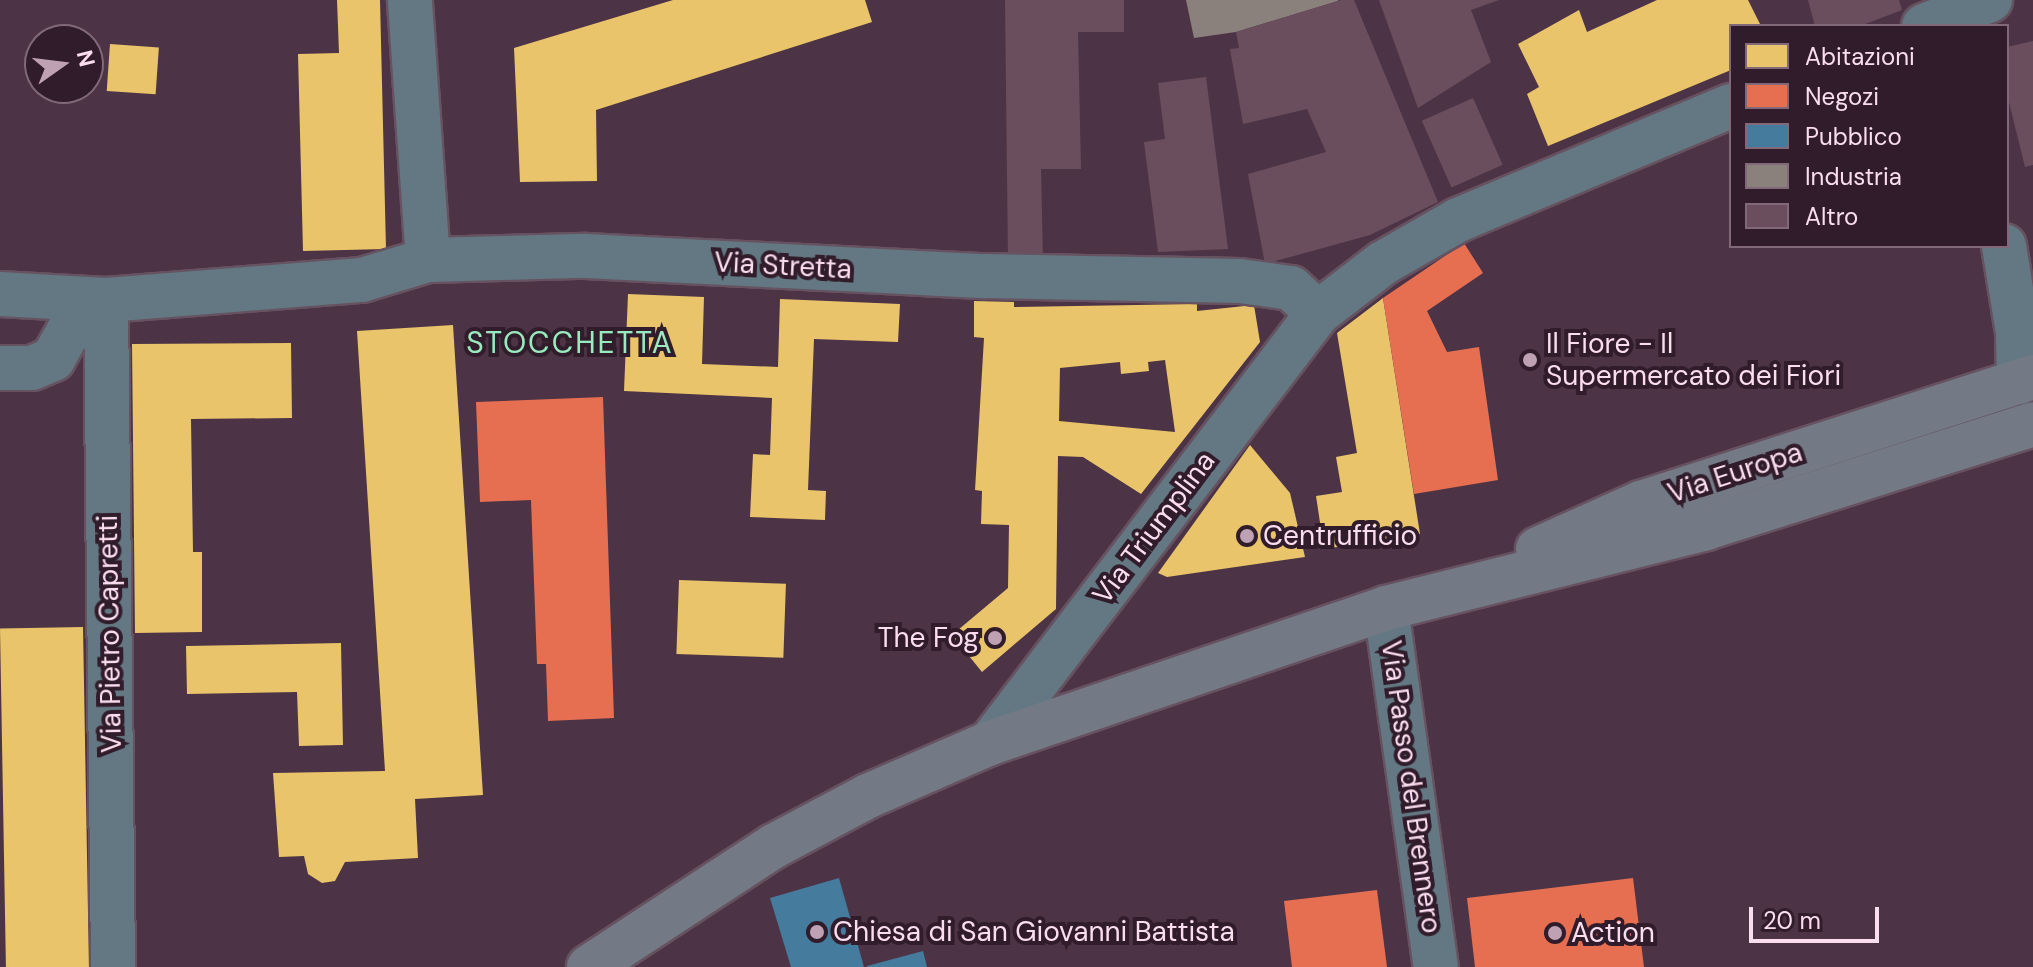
<!DOCTYPE html>
<html>
<head>
<meta charset="utf-8">
<style>
  body { margin:0 }
  #map { position:relative; width:2033px; height:967px; overflow:hidden; background:#4c3446; font-family:"DM Sans",sans-serif }
  div>[style] { position:absolute }
  .homes>* { inset:0; background:#e9c46a; transform-origin:0 0 }
  .shops>* { inset:0; background:#e76f51 }
  .public>* { inset:0; background:#457b9d }
  .industry>* { inset:0; background:#8a817c }
  .building>* { inset:0; background:#6b4e5d; transform-origin:0 0 }
  .roads { filter:drop-shadow(2px 0 #665260) drop-shadow(-2px 0 #665260) drop-shadow(0 2px #665260) drop-shadow(0 -2px #665260) }
  .minor>* { height:44px; margin:-22px; padding:0 22px; transform-origin:22px; border-radius:22px; background:#637882 }
  .tertiary>* { height:44px; margin:-22px; padding:0 22px; transform-origin:22px; border-radius:22px; background:#637882 }
  .primary>* { height:44px; margin:-22px; padding:0 22px; transform-origin:22px; border-radius:22px; background:#737a86 }
  .dots>* { width:22px; height:22px; translate:-50% -50%; box-sizing:border-box; border:4px solid #301c2a; border-radius:50% }
  span { translate:-50% -50%; white-space:nowrap; text-align:center; line-height:1.15; -webkit-text-stroke:8px #301c2a; paint-order:stroke }
  .street-label { font-size:28px; color:#fbddf0 }
  .poi-label { font-size:28px; color:#fbddf0 }
  .left { translate:0 -50%; text-align:left }
  .right { translate:-100% -50%; text-align:right }
  .neighbourhood-label { font-size:30px; color:#99eabe; letter-spacing:2px }
  .legend { position:absolute; left:1729px; top:24px; width:280px; height:224px; box-sizing:border-box; background:#301c2a; border:2px solid #816979; margin:0; padding:10px 14px; list-style:none; font-size:24px; color:#fbddf0 }
  .legend li { display:flex; align-items:center; gap:16px; height:40px }
  .legend b { width:40px; border:2px solid #816979 }
  .north { position:absolute; left:24px; top:24px; width:80px; height:80px; box-sizing:border-box; background:#301c2a; border:2px solid #816979; border-radius:50%; rotate:76deg; font-size:22px; font-weight:700; line-height:32px; text-align:center; color:#fbddf0 }
  .north::after { content:''; display:block; margin:auto; width:28px; height:36px; background:#bea2b4; clip-path:polygon(50% 0,100% 100%,50% 72%,0 100%) }
  .scale { position:absolute; left:1749px; top:907px; width:130px; height:36px; box-sizing:border-box; border:4px solid #fbddf0; border-top:0; padding-left:10px; font-size:24px; line-height:28px; white-space:nowrap; color:#fbddf0; -webkit-text-stroke:6px #301c2a; paint-order:stroke }
</style>
</head>
<body>
<div id="map">
  <div class="homes">
    <div style="clip-path:polygon(337px 0,380px 0,386px 249px,303px 251px,298px 54px,339px 53px)"></div>
    <div style="clip-path:polygon(673px 0,865px 0,872px 22px,596px 110px,597px 181px,520px 182px,514px 48px)"></div>
    <div style="clip-path:polygon(1657px 0,1748px 0,1761px 26px,1731px 26px,1731px 70px,1548px 146px,1527px 94px,1539px 87px,1518px 44px,1579px 10px,1587px 32px)"></div>
    <div style="left:110px;top:44px;width:49px;height:47px;rotate:4deg"></div>
    <div style="clip-path:polygon(628px 294px,704px 297px,702px 364px,778px 367px,780px 299px,900px 304px,898px 342px,814px 339px,808px 490px,826px 491px,825px 520px,750px 517px,753px 454px,770px 455px,772px 398px,624px 391px)"></div>
    <div style="clip-path:polygon(1383px 298px,1420px 534px,1324px 549px,1316px 496px,1342px 492px,1336px 457px,1357px 453px,1337px 333px)"></div>
    <div style="clip-path:polygon(evenodd,974px 301px,1014px 302px,1014px 307px,1197px 304px,1197px 311px,1254px 305px,1260px 342px,1141px 494px,1083px 457px,1058px 456px,1056px 609px,982px 672px,952px 635px,1008px 588px,1009px 525px,981px 524px,982px 491px,975px 490px,984px 338px,974px 337px,974px 301px,1165px 360px,1175px 432px,1059px 421px,1060px 368px,1120px 362px,1121px 374px,1149px 371px,1148px 362px,1165px 360px)"></div>
    <div style="clip-path:polygon(453px 325px,483px 795px,415px 799px,418px 858px,345px 862px,335px 881px,322px 883px,308px 874px,304px 856px,279px 857px,273px 773px,385px 771px,357px 331px)"></div>
    <div style="clip-path:polygon(291px 343px,292px 418px,191px 419px,193px 552px,202px 552px,202px 632px,135px 633px,132px 344px)"></div>
    <div style="clip-path:polygon(1250px 445px,1290px 493px,1305px 557px,1167px 577px,1158px 573px)"></div>
    <div style="left:679px;top:580px;width:107px;height:74px;rotate:2deg"></div>
    <div style="left:83px;top:627px;width:340px;height:83px;rotate:89deg"></div>
    <div style="clip-path:polygon(341px 643px,343px 745px,299px 746px,297px 692px,187px 694px,186px 646px)"></div>
  </div>
  <div class="shops">
    <div style="clip-path:polygon(1464px 243px,1483px 273px,1427px 311px,1447px 352px,1479px 347px,1498px 480px,1414px 494px,1383px 298px)"></div>
    <div style="clip-path:polygon(603px 397px,614px 718px,548px 721px,546px 664px,537px 664px,531px 500px,480px 502px,476px 402px)"></div>
    <div style="clip-path:polygon(1633px 878px,1644px 967px,1475px 967px,1467px 898px)"></div>
    <div style="clip-path:polygon(1377px 890px,1387px 967px,1292px 967px,1284px 901px)"></div>
  </div>
  <div class="public">
    <div style="clip-path:polygon(839px 878px,864px 967px,791px 967px,770px 898px)"></div>
    <div style="clip-path:polygon(923px 951px,927px 967px,867px 967px,867px 966px)"></div>
  </div>
  <div class="industry">
    <div style="clip-path:polygon(1186px 0,1338px 0,1338px 1px,1236px 32px,1194px 38px)"></div>
  </div>
  <div class="building">
    <div style="clip-path:polygon(1005px 0,1124px 0,1124px 32px,1078px 32px,1081px 169px,1041px 169px,1043px 261px,1008px 261px)"></div>
    <div style="clip-path:polygon(1341px 0,1354px 0,1438px 202px,1370px 235px,1265px 264px,1248px 174px,1326px 152px,1307px 109px,1243px 124px,1230px 49px,1239px 48px,1236px 32px)"></div>
    <div style="clip-path:polygon(1379px 0,1499px 0,1471px 10px,1491px 62px,1418px 108px)"></div>
    <div style="clip-path:polygon(1808px 0,1899px 0,1902px 10px,1860px 26px,1815px 26px)"></div>
    <div style="clip-path:polygon(2033px 41px,2033px 165px,2025px 167px,2007px 94px,2007px 47px)"></div>
    <div style="clip-path:polygon(1206px 77px,1228px 249px,1158px 252px,1144px 142px,1165px 139px,1158px 83px)"></div>
    <div style="left:1473px;top:98px;width:73px;height:56px;rotate:66deg"></div>
  </div>
  <div class="roads">
    <div class="minor">
      <div style="left:1924px;top:26px;width:71px;rotate:-21.5deg"></div>
      <div style="left:2004px;top:246px;width:87px;rotate:80.8deg"></div>
      <div style="left:2018px;top:332px;width:50px;rotate:88.9deg"></div>
      <div style="left:428px;top:260px;width:158px;rotate:-1.5deg"></div>
      <div style="left:586px;top:256px;width:399px;rotate:2.9deg"></div>
      <div style="left:984px;top:276px;width:256px;rotate:1.1deg"></div>
      <div style="left:1240px;top:281px;width:51px;rotate:7.8deg"></div>
      <div style="left:1291px;top:288px;width:37px;rotate:43deg"></div>
      <div style="left:106px;top:300px;width:667px;rotate:89.4deg"></div>
      <div style="left:0;top:368px;width:32px"></div>
      <div style="left:32px;top:368px;width:23px;rotate:-23deg"></div>
      <div style="left:53px;top:359px;width:39px;rotate:-61deg"></div>
      <div style="left:72px;top:325px;width:26px;rotate:-90deg"></div>
      <div style="left:1386px;top:608px;width:362px;rotate:82.1deg"></div>
      <div style="left:990px;top:743px;width:541px;rotate:-52.66deg"></div>
      <div style="left:1318px;top:313px;width:82px;rotate:-37.6deg"></div>
      <div style="left:1383px;top:263px;width:86px;rotate:-29.8deg"></div>
      <div style="left:1458px;top:220px;width:296px;rotate:-22.7deg"></div>
    </div>
    <div class="tertiary">
      <div style="left:0;top:294px;width:106px;rotate:3.2deg"></div>
      <div style="left:106px;top:300px;width:257px;rotate:-4.5deg"></div>
      <div style="left:362px;top:280px;width:69px;rotate:-16.9deg"></div>
      <div style="left:428px;top:260px;width:261px;rotate:-94deg"></div>
    </div>
    <div class="primary">
      <div style="left:1538px;top:549px;width:113px;rotate:-24.1deg"></div>
      <div style="left:1641px;top:503px;width:412px;rotate:-17.8deg"></div>
      <div style="left:589px;top:967px;width:221px;rotate:-33.2deg"></div>
      <div style="left:774px;top:846px;width:106px;rotate:-28deg"></div>
      <div style="left:868px;top:796px;width:133px;rotate:-23.5deg"></div>
      <div style="left:990px;top:743px;width:418px;rotate:-18.8deg"></div>
      <div style="left:1386px;top:608px;width:330px;rotate:-14deg"></div>
      <div style="left:1706px;top:528px;width:343px;rotate:-17.6deg"></div>
    </div>
  </div>
  <div class="dots">
    <div style="left:1530px;top:360px;background:#bea2b4"></div>
    <div style="left:1247px;top:536px;background:#bea2b4"></div>
    <div style="left:995px;top:638px;background:#bea2b4"></div>
    <div style="left:817px;top:932px;background:#bea2b4"></div>
    <div style="left:1555px;top:933px;background:#bea2b4"></div>
  </div>
  <div class="street-label">
    <span style="left:783px;top:266px;rotate:3deg">Via Stretta</span>
    <span style="left:1735px;top:473px;rotate:-18deg">Via Europa</span>
    <span style="left:1154px;top:528px;rotate:-53deg">Via Triumplina</span>
    <span style="left:110px;top:634px;rotate:-91deg">Via Pietro Capretti</span>
    <span style="left:1411px;top:787px;rotate:82deg">Via Passo del Brennero</span>
  </div>
  <div class="poi-label">
    <span class="left" style="left:1546px;top:360px">Il Fiore - Il<br>Supermercato dei Fiori</span>
    <span class="left" style="left:1263px;top:536px">Centrufficio</span>
    <span class="right" style="left:979px;top:638px">The Fog</span>
    <span class="left" style="left:833px;top:932px">Chiesa di San Giovanni Battista</span>
    <span class="left" style="left:1571px;top:933px">Action</span>
  </div>
  <div class="neighbourhood-label">
    <span style="left:570px;top:343px">STOCCHETTA</span>
  </div>
  <ul class="legend">
  <li><b style="height:22px;background:#e9c46a"></b>Abitazioni</li>
  <li><b style="height:22px;background:#e76f51"></b>Negozi</li>
  <li><b style="height:22px;background:#457b9d"></b>Pubblico</li>
  <li><b style="height:22px;background:#8a817c"></b>Industria</li>
  <li><b style="height:22px;background:#6b4e5d"></b>Altro</li>
  </ul>
  <div class="north">N</div>
  <div class="scale">20 m</div>
</div>
</body>
</html>
